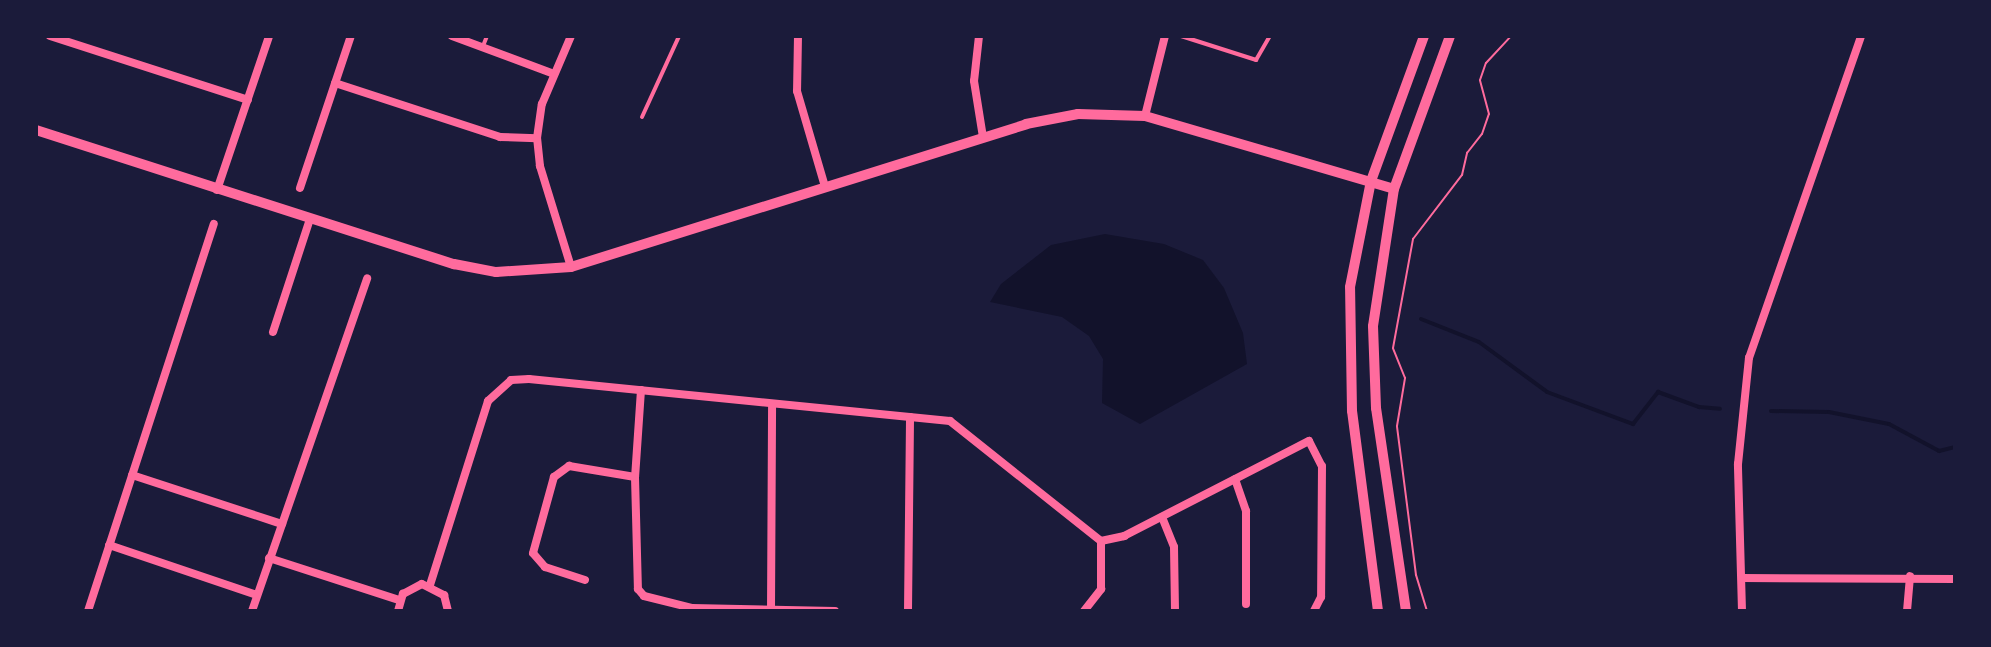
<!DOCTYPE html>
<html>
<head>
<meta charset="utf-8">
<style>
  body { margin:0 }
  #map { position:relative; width:1991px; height:647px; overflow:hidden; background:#1b1b3a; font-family:Overpass,sans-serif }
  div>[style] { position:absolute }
  .water>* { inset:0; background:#12122b }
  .stream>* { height:4px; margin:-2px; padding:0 2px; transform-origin:2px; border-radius:2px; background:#12122b }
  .path>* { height:2px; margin:-1px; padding:0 1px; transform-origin:1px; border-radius:1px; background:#ff6b9d }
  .service>* { height:4px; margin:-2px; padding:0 2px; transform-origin:2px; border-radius:2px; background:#ff6b9d }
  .minor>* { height:8px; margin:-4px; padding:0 4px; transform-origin:4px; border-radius:4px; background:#ff6b9d }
  .tertiary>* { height:10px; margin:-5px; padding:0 5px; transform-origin:5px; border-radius:5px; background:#ff6b9d }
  span { translate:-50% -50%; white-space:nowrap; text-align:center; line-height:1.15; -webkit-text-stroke:6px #1b1b3a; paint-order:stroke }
  .frame { position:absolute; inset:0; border:38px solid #1b1b3a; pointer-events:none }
</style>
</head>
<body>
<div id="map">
  <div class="water">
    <div style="clip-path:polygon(1105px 234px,1164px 244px,1203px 260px,1224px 288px,1243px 333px,1247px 364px,1140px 424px,1102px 403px,1103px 359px,1089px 336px,1062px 317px,990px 302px,1001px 284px,1051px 245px)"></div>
  </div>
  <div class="stream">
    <div style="left:1421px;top:319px;width:62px;rotate:21.6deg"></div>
    <div style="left:1479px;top:342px;width:84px;rotate:36.3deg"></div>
    <div style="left:1547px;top:392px;width:92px;rotate:20.4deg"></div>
    <div style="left:1633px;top:424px;width:41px;rotate:-52deg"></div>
    <div style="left:1658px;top:392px;width:44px;rotate:20.1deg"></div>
    <div style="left:1699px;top:407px;width:21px;rotate:5deg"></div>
    <div style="left:1771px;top:411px;width:58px;rotate:1deg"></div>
    <div style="left:1829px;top:412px;width:61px;rotate:11.3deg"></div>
    <div style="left:1889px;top:424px;width:57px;rotate:28.4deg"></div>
    <div style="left:1939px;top:451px;width:16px;rotate:-14deg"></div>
  </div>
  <div class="path">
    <div style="left:1427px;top:611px;width:38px;rotate:-107deg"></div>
    <div style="left:1416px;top:575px;width:150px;rotate:-97.3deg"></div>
    <div style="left:1397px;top:426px;width:49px;rotate:-80.5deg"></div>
    <div style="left:1405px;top:378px;width:32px;rotate:-112deg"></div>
    <div style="left:1393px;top:348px;width:111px;rotate:-79.6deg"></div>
    <div style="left:1413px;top:239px;width:81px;rotate:-52.6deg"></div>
    <div style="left:1462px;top:175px;width:23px;rotate:-77deg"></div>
    <div style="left:1467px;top:153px;width:24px;rotate:-52deg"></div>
    <div style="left:1482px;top:134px;width:21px;rotate:-71deg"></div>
    <div style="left:1489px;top:114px;width:35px;rotate:-105deg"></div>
    <div style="left:1480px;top:80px;width:18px;rotate:-71deg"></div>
    <div style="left:1486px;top:63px;width:37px;rotate:-47deg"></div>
  </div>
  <div class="service">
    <div style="left:1181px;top:36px;width:79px;rotate:17.7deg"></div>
    <div style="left:1256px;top:60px;width:28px;rotate:-60deg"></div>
    <div style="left:483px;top:46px;width:11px;rotate:-68deg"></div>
    <div style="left:642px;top:117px;width:89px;rotate:-65.4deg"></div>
  </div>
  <div class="minor">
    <div style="left:50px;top:36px;width:208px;rotate:17.9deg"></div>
    <div style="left:452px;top:36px;width:109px;rotate:20.4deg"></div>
    <div style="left:798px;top:36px;width:55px;rotate:91deg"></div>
    <div style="left:797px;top:91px;width:100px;rotate:73.7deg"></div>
    <div style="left:979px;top:36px;width:45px;rotate:96.3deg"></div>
    <div style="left:974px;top:81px;width:57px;rotate:80.9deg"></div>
    <div style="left:335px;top:83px;width:174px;rotate:18.1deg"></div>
    <div style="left:500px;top:137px;width:37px;rotate:2deg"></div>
    <div style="left:1145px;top:116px;width:82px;rotate:-76deg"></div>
    <div style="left:300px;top:188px;width:160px;rotate:-71.5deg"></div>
    <div style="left:217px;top:190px;width:163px;rotate:-71.3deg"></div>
    <div style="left:571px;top:267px;width:106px;rotate:-107.1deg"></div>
    <div style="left:540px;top:166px;width:28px;rotate:-96deg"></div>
    <div style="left:537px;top:138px;width:34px;rotate:-82deg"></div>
    <div style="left:542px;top:104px;width:74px;rotate:-66.9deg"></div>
    <div style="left:273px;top:332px;width:119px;rotate:-71.9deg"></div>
    <div style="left:641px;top:390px;width:87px;rotate:93.9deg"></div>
    <div style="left:635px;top:477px;width:112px;rotate:88.5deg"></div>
    <div style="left:638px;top:589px;width:9px;rotate:49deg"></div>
    <div style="left:644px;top:596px;width:49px;rotate:14deg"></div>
    <div style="left:692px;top:608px;width:143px;rotate:1.2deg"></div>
    <div style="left:132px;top:475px;width:158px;rotate:18.1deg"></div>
    <div style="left:1235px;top:479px;width:34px;rotate:71deg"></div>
    <div style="left:1246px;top:511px;width:93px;rotate:90deg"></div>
    <div style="left:1162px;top:517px;width:32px;rotate:68deg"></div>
    <div style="left:1174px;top:547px;width:64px;rotate:89.1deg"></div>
    <div style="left:109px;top:545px;width:156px;rotate:18.7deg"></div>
    <div style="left:269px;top:558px;width:137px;rotate:17.9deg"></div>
    <div style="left:1742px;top:578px;width:213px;rotate:0.3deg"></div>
    <div style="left:585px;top:580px;width:42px;rotate:-162deg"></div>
    <div style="left:545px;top:567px;width:18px;rotate:-131deg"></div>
    <div style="left:533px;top:553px;width:79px;rotate:-74.6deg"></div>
    <div style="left:554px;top:477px;width:19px;rotate:-36deg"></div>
    <div style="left:569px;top:466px;width:67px;rotate:9.5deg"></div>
    <div style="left:430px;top:585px;width:193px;rotate:-72.5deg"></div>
    <div style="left:488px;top:401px;width:31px;rotate:-42deg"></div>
    <div style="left:511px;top:380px;width:18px;rotate:-3deg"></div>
    <div style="left:529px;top:379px;width:423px;rotate:5.7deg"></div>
    <div style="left:950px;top:421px;width:193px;rotate:38.5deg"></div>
    <div style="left:1101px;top:541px;width:24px;rotate:-12deg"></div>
    <div style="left:1124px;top:536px;width:208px;rotate:-27.2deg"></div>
    <div style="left:1309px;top:441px;width:28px;rotate:63deg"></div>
    <div style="left:1322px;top:466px;width:131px;rotate:90.4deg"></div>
    <div style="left:1321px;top:597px;width:16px;rotate:117deg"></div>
    <div style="left:771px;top:610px;width:206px;rotate:-89.7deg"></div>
    <div style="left:88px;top:611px;width:407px;rotate:-72deg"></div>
    <div style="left:252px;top:611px;width:352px;rotate:-70.9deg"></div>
    <div style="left:398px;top:611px;width:18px;rotate:-74deg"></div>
    <div style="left:403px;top:594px;width:21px;rotate:-28deg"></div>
    <div style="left:422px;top:584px;width:25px;rotate:27deg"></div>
    <div style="left:444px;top:595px;width:16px;rotate:76deg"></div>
    <div style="left:908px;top:611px;width:194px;rotate:-89.4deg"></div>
    <div style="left:1084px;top:611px;width:28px;rotate:-52deg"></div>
    <div style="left:1101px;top:589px;width:48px;rotate:-90deg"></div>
    <div style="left:1742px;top:611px;width:147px;rotate:-91.6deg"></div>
    <div style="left:1738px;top:464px;width:107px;rotate:-84.1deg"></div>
    <div style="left:1749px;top:358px;width:341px;rotate:-70.8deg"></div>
    <div style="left:1907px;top:611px;width:35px;rotate:-85deg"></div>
  </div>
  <div class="tertiary">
    <div style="left:36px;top:130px;width:439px;rotate:17.8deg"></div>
    <div style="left:454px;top:264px;width:43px;rotate:10.8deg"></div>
    <div style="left:496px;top:272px;width:75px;rotate:-3.8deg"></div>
    <div style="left:571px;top:267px;width:477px;rotate:-17.4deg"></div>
    <div style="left:1026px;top:124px;width:53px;rotate:-10.9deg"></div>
    <div style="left:1078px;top:114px;width:67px;rotate:1.7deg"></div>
    <div style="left:1145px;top:116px;width:259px;rotate:16.3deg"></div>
    <div style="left:1378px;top:611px;width:202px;rotate:-97.4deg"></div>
    <div style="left:1352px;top:411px;width:124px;rotate:-90.9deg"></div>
    <div style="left:1350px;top:287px;width:108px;rotate:-78.8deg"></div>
    <div style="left:1371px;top:181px;width:154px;rotate:-69.9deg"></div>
    <div style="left:1406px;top:611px;width:205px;rotate:-98.4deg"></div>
    <div style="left:1376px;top:408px;width:82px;rotate:-92.1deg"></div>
    <div style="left:1373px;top:326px;width:139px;rotate:-81.3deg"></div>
    <div style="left:1394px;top:189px;width:163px;rotate:-69.9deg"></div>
  </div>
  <div class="frame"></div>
</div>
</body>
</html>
